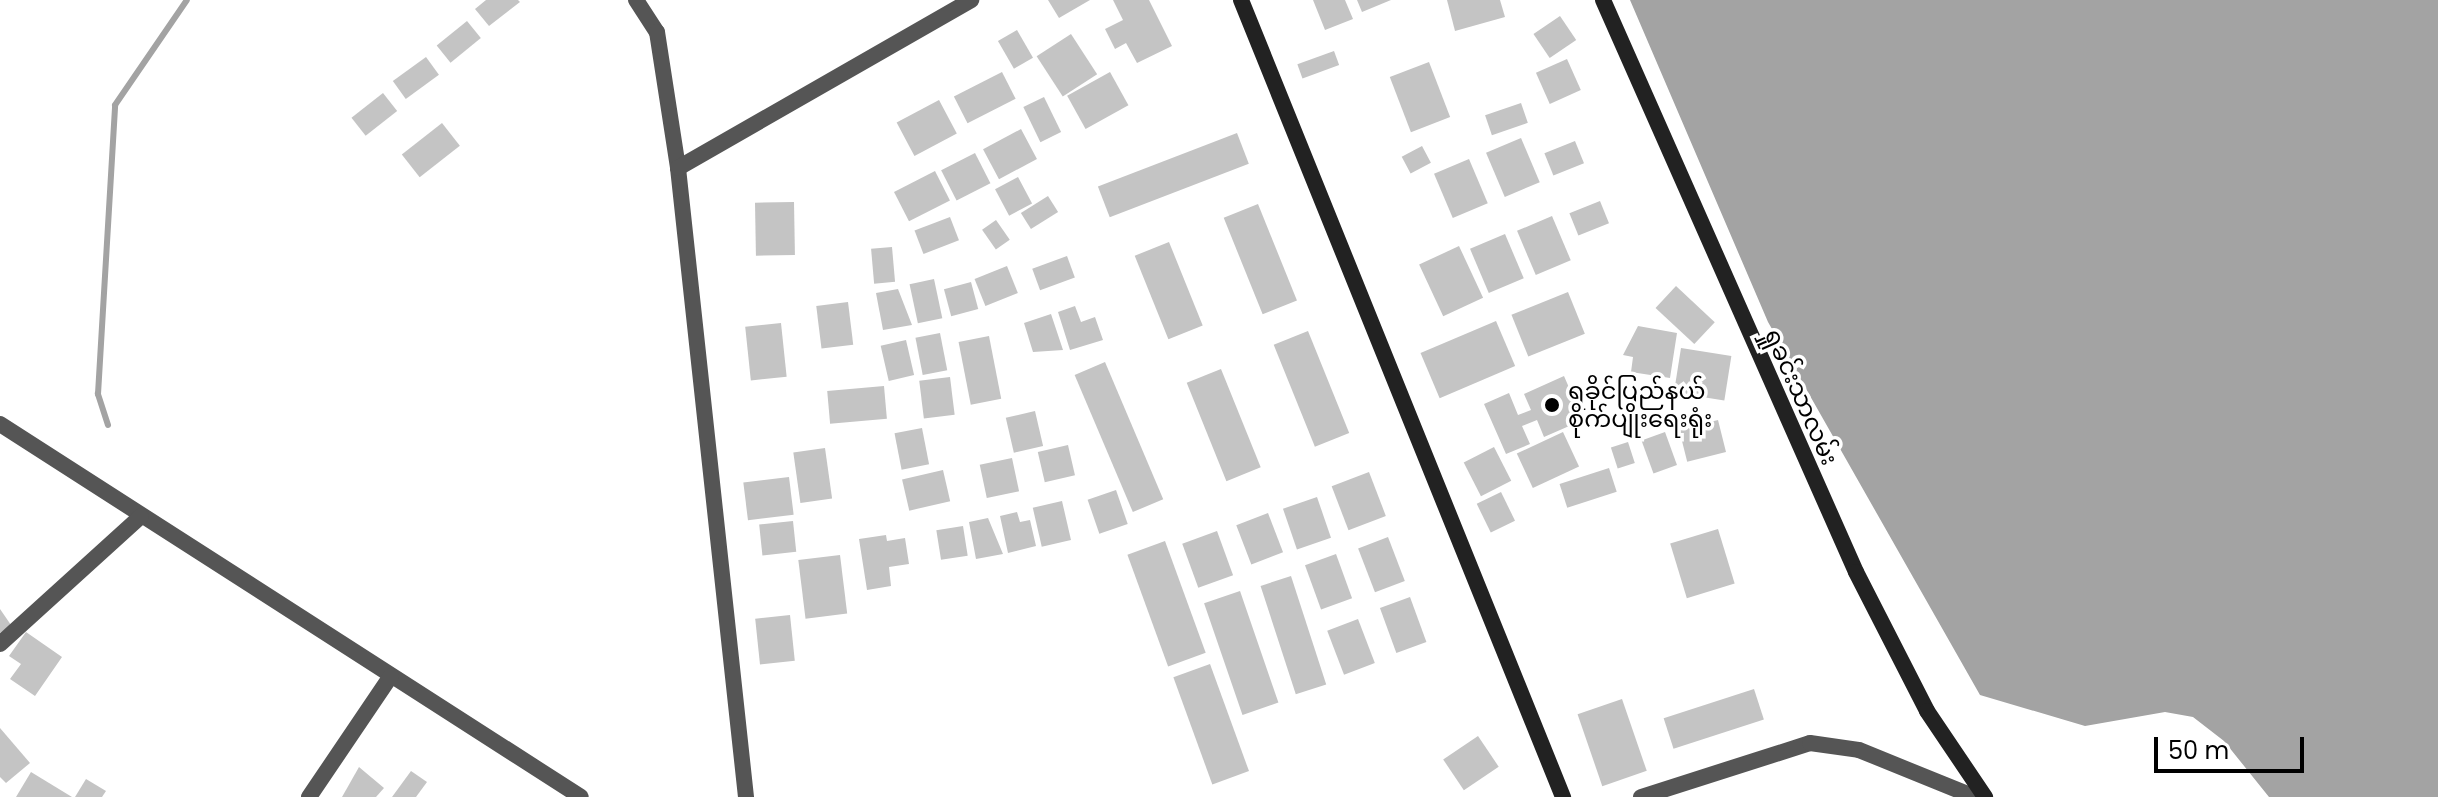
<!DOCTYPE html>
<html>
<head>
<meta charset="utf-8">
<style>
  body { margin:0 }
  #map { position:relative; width:2438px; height:797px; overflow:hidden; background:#fff; font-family:Poppins,"Noto Sans Myanmar",sans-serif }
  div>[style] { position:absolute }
  .water>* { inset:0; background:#a3a3a3 }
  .stream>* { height:6px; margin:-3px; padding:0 3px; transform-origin:3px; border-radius:3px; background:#a3a3a3 }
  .building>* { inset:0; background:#c4c4c4; transform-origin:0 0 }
  .street>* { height:16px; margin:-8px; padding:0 8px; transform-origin:8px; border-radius:8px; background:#555 }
  .secondary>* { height:16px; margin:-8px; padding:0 8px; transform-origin:8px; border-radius:8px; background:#222 }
  .dots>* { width:22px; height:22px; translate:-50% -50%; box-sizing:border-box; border:4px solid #fff; border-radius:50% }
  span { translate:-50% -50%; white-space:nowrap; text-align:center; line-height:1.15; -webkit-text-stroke:7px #fff; paint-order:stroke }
  .poi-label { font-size:24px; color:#000 }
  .left { translate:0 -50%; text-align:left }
  .street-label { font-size:24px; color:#000 }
  .scale { position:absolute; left:2154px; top:737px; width:150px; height:36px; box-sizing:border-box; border:4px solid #000; border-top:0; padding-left:10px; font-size:24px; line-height:28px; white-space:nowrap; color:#000; -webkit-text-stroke:6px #fff; paint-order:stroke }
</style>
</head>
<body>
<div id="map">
  <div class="water">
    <div style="clip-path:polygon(1630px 0,2438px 0,2438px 797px,2269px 797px,2224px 741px,2193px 717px,2165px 712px,2085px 726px,1980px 695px,1768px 322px)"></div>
  </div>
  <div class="stream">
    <div style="left:108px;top:425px;width:33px;rotate:-108deg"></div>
    <div style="left:98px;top:394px;width:289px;rotate:-86.6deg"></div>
    <div style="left:115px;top:105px;width:127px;rotate:-55.6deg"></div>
  </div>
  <div class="building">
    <div style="clip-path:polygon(486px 0,518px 0,520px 2px,489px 26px,475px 9px)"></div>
    <div style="clip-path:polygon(1048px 0,1090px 0,1059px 18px)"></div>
    <div style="clip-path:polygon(1113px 0,1149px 0,1172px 46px,1137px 63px,1126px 43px,1115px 49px,1105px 29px,1123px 20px)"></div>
    <div style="clip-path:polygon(1313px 0,1345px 0,1353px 19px,1325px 30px)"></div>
    <div style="clip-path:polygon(1357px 0,1391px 0,1362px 12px)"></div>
    <div style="clip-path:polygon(1447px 0,1500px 0,1505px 17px,1455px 31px)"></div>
    <div style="left:1560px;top:16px;width:29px;height:32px;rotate:56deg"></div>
    <div style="left:467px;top:21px;width:22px;height:39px;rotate:51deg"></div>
    <div style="left:1017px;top:30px;width:32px;height:22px;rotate:60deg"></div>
    <div style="left:1071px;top:34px;width:48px;height:41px;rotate:57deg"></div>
    <div style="left:1334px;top:51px;width:15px;height:39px;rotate:70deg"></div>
    <div style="left:426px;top:57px;width:22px;height:41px;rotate:54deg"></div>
    <div style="left:1567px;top:59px;width:34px;height:34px;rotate:66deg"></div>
    <div style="left:1429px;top:62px;width:59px;height:42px;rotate:69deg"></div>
    <div style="left:1002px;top:72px;width:30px;height:54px;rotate:63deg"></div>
    <div style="left:1110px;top:72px;width:38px;height:49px;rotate:61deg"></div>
    <div style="left:383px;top:93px;width:23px;height:40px;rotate:52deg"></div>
    <div style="left:1044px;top:97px;width:39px;height:23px;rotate:64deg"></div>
    <div style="left:939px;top:100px;width:38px;height:48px;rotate:62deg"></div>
    <div style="left:1521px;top:103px;width:21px;height:38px;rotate:71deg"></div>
    <div style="left:442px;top:123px;width:29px;height:51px;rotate:52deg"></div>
    <div style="left:1021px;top:129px;width:34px;height:43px;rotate:62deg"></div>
    <div style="left:1237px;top:133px;width:33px;height:149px;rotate:69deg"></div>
    <div style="left:1521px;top:138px;width:48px;height:38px;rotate:67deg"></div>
    <div style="left:1575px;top:141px;width:24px;height:33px;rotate:68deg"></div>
    <div style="left:1422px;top:146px;width:19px;height:23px;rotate:62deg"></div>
    <div style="left:975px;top:153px;width:34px;height:38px;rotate:63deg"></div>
    <div style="left:1469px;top:159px;width:48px;height:38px;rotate:67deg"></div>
    <div style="left:935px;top:171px;width:33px;height:46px;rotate:63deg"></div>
    <div style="left:1018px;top:177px;width:30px;height:26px;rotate:62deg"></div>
    <div style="left:1048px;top:196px;width:19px;height:32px;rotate:58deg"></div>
    <div style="left:1600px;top:201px;width:24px;height:33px;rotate:68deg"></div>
    <div style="left:794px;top:202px;width:53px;height:39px;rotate:89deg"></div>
    <div style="left:1258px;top:204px;width:104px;height:37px;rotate:68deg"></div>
    <div style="left:1552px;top:216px;width:48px;height:38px;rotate:67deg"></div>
    <div style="left:950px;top:217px;width:25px;height:38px;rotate:69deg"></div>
    <div style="left:996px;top:220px;width:24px;height:17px;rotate:55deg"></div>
    <div style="left:1505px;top:234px;width:48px;height:38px;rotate:67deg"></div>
    <div style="left:1169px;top:242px;width:90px;height:37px;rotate:68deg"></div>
    <div style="left:1459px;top:246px;width:57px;height:44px;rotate:65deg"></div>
    <div style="left:892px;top:247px;width:35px;height:21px;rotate:85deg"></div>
    <div style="left:1067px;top:256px;width:23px;height:37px;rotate:70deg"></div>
    <div style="left:1007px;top:266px;width:29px;height:35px;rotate:68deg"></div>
    <div style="left:934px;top:279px;width:40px;height:25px;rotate:78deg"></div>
    <div style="left:971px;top:282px;width:28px;height:28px;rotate:75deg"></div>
    <div style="left:1676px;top:286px;width:53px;height:30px;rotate:43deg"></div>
    <div style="clip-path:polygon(898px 289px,912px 325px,883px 330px,876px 293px)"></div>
    <div style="left:1568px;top:292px;width:45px;height:61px;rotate:68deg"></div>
    <div style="left:848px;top:302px;width:43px;height:32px;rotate:83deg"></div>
    <div style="clip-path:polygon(1075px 306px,1081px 322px,1095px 317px,1103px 340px,1070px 350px,1058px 312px)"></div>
    <div style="clip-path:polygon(1051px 314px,1063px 350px,1033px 352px,1024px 323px)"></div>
    <div style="left:1496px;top:321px;width:49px;height:82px;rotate:67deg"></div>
    <div style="left:781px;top:323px;width:54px;height:36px;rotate:84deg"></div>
    <div style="clip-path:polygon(1638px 326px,1677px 333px,1670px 378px,1631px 372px,1633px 357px,1623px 355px)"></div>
    <div style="left:1308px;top:331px;width:110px;height:37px;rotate:68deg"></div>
    <div style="left:940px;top:333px;width:38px;height:25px;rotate:79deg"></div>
    <div style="left:989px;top:336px;width:64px;height:31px;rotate:79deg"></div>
    <div style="left:906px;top:340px;width:36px;height:26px;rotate:77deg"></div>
    <div style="left:1681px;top:348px;width:51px;height:45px;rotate:9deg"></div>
    <div style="left:1105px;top:362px;width:149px;height:33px;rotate:67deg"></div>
    <div style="left:1221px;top:369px;width:106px;height:37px;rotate:68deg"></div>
    <div style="clip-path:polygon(1564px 376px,1583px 420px,1544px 437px,1537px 420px,1522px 426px,1530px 444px,1506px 454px,1484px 404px,1509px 393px,1518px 415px,1531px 410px,1524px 394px)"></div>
    <div style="left:950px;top:377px;width:38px;height:31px;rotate:83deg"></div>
    <div style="left:884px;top:386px;width:33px;height:57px;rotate:85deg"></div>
    <div style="left:1035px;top:411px;width:36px;height:30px;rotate:77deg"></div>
    <div style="left:1718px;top:420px;width:33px;height:40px;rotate:76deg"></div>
    <div style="left:922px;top:428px;width:37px;height:28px;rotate:79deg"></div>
    <div style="left:1563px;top:432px;width:38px;height:51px;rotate:65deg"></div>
    <div style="left:1665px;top:432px;width:35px;height:25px;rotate:70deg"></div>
    <div style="left:1628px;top:442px;width:22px;height:18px;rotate:72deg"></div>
    <div style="left:1068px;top:445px;width:31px;height:31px;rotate:77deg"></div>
    <div style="left:1494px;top:447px;width:38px;height:34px;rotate:63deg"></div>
    <div style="left:825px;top:448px;width:51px;height:32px;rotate:82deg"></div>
    <div style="left:1012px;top:458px;width:34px;height:33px;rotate:78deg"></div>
    <div style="left:1609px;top:468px;width:25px;height:52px;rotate:72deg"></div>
    <div style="left:943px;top:470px;width:32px;height:42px;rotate:77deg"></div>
    <div style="left:1369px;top:472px;width:47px;height:40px;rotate:69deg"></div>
    <div style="left:789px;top:477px;width:38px;height:46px;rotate:83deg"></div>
    <div style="left:1116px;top:490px;width:36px;height:30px;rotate:71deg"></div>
    <div style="left:1501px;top:492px;width:32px;height:27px;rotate:64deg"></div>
    <div style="left:1317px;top:497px;width:43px;height:36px;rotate:71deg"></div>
    <div style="left:1062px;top:501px;width:40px;height:30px;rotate:77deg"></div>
    <div style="clip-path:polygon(1017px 512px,1020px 522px,1030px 520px,1036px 546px,1008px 553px,1000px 516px)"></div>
    <div style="left:1268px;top:513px;width:42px;height:34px;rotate:69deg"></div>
    <div style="clip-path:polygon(988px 518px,1003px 554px,976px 559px,969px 522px)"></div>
    <div style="left:793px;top:521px;width:31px;height:34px;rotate:84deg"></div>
    <div style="left:963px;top:526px;width:30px;height:27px;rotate:81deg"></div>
    <div style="left:1718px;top:529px;width:57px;height:50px;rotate:73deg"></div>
    <div style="left:1217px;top:531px;width:47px;height:37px;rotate:70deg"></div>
    <div style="clip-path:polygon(886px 535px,887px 541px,905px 538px,909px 564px,889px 567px,891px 586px,867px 590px,859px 539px)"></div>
    <div style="left:1388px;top:537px;width:47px;height:32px;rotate:69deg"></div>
    <div style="left:1165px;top:541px;width:119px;height:40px;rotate:70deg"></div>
    <div style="left:1336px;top:554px;width:47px;height:33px;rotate:70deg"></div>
    <div style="left:840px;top:555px;width:59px;height:42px;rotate:83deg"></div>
    <div style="left:1291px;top:576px;width:114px;height:32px;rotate:72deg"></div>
    <div style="left:1240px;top:591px;width:118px;height:38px;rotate:71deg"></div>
    <div style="left:1410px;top:597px;width:48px;height:32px;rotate:70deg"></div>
    <div style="clip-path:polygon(0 609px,11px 625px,0 633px)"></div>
    <div style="left:790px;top:615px;width:46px;height:35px;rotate:84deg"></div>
    <div style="left:1358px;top:619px;width:47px;height:33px;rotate:69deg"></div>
    <div style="clip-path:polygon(26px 632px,62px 657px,35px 696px,10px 679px,21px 664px,9px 656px)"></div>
    <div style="left:1210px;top:664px;width:114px;height:39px;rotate:70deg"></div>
    <div style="left:1754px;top:689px;width:32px;height:95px;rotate:72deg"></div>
    <div style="left:1622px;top:699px;width:76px;height:47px;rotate:71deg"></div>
    <div style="clip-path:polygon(0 728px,30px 763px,6px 783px,0 777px)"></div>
    <div style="left:1478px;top:736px;width:37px;height:42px;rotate:56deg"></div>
    <div style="clip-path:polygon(359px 767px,384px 788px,376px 797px,342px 797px)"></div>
    <div style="clip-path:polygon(411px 771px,427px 782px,416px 797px,392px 797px)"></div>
    <div style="clip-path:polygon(31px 772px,72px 797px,16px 797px)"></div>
    <div style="clip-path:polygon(86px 779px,106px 791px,102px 797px,75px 797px)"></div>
  </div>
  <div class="street">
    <div style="left:636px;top:0;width:38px;rotate:57deg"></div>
    <div style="left:657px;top:32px;width:138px;rotate:81.2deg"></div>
    <div style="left:678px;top:168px;width:633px;rotate:83.83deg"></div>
    <div style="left:678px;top:168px;width:338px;rotate:-29.8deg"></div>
    <div style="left:0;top:424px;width:690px;rotate:32.7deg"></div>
    <div style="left:0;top:644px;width:190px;rotate:-42.2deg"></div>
    <div style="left:309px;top:797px;width:146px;rotate:-55.9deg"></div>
    <div style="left:1641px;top:797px;width:177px;rotate:-17.7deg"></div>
    <div style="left:1810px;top:743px;width:49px;rotate:8.1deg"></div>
    <div style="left:1859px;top:750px;width:125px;rotate:22.1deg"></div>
  </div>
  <div class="secondary">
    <div style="left:1241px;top:0;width:860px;rotate:68deg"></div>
    <div style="left:1603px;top:0;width:625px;rotate:66.14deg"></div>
    <div style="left:1856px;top:572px;width:156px;rotate:62.9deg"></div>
    <div style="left:1927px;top:711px;width:104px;rotate:56deg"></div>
  </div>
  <div class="dots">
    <div style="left:1552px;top:405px;background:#000"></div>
  </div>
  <div class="poi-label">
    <span class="left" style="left:1568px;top:405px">ရခိုင်ပြည်နယ်<br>စိုက်ပျိုးရေးရုံး</span>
  </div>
  <div class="street-label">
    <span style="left:1801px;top:396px;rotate:66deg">ရှုခင်းသာလမ်း</span>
  </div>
  <div class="scale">50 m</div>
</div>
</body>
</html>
